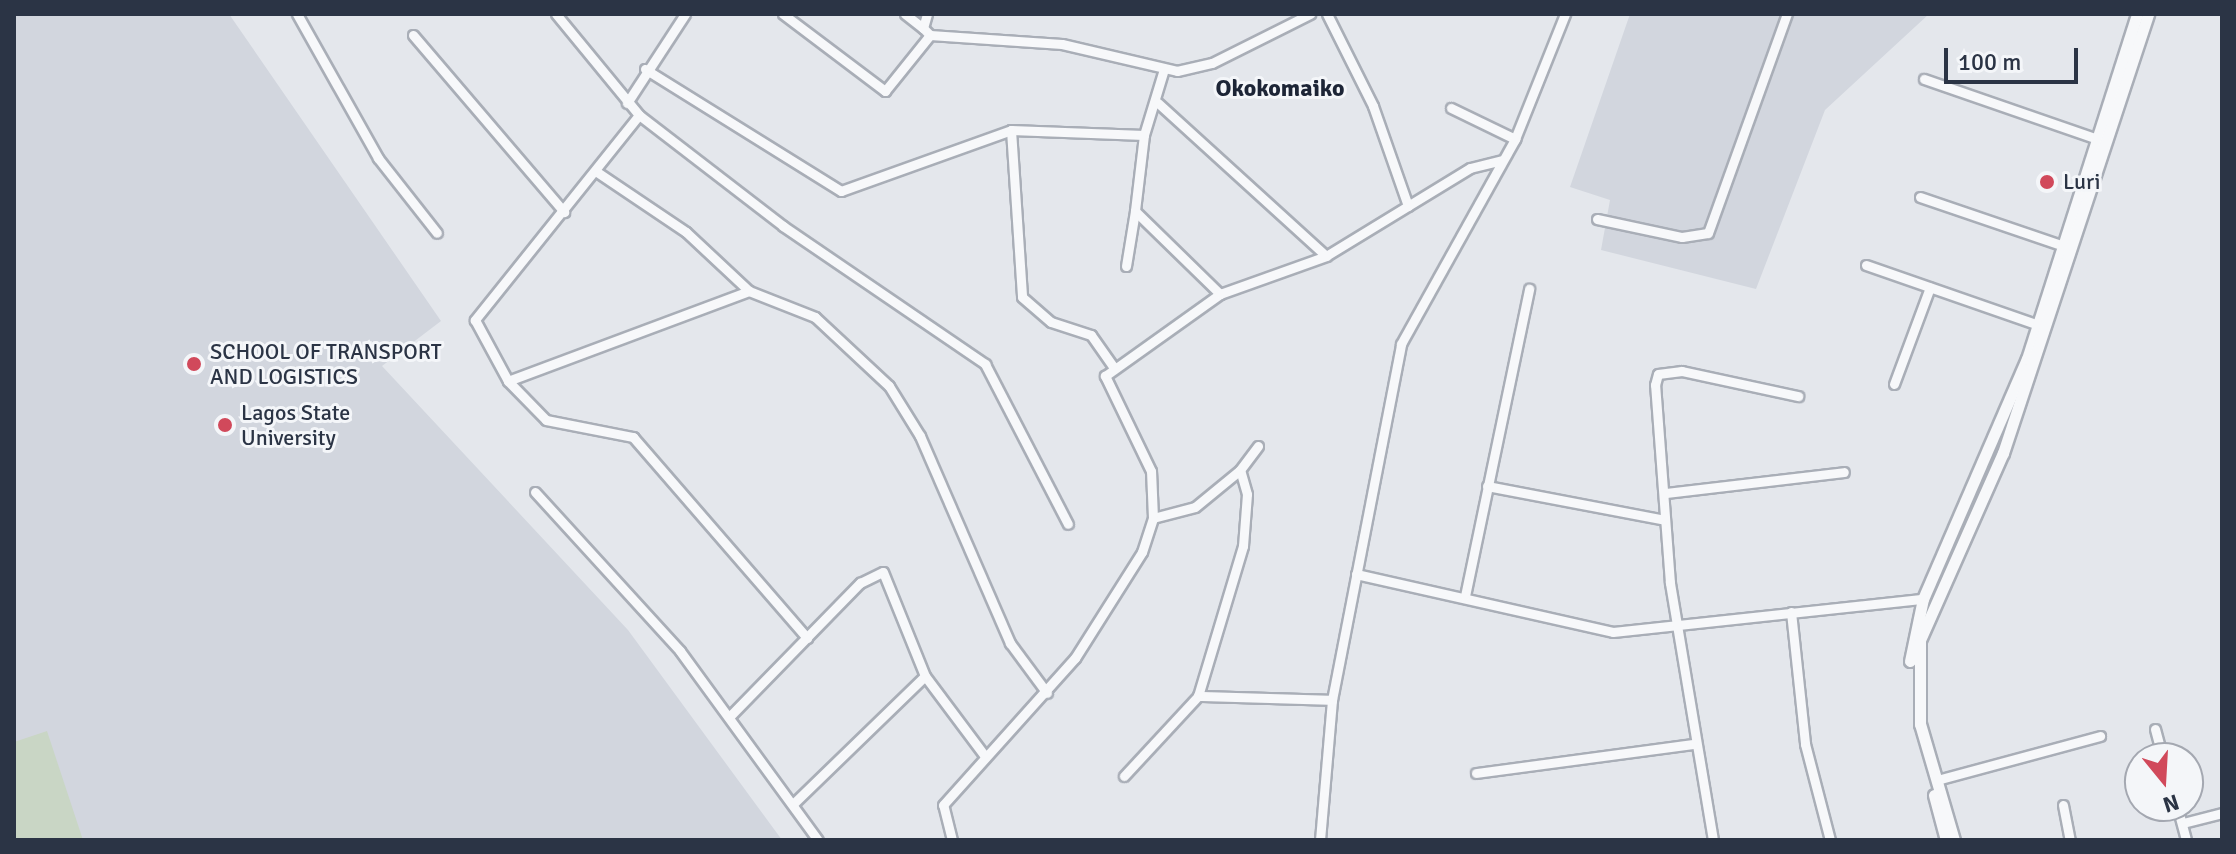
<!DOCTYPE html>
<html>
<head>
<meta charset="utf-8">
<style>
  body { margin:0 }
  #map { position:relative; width:2236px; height:854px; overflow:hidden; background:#e4e7ec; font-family:Signika,sans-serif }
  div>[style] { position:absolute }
  .built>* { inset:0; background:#d2d6de }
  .green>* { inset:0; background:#c9d6c5 }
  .roads { filter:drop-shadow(2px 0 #a9aeb7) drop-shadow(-2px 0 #a9aeb7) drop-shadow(0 2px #a9aeb7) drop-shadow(0 -2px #a9aeb7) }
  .minor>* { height:9px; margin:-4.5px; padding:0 4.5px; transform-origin:4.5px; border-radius:4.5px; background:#f7f8fa }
  .tertiary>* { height:11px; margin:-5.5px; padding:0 5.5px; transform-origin:5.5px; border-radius:5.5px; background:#f7f8fa }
  .dots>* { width:22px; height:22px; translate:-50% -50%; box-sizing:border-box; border:4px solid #f4f6f9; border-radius:50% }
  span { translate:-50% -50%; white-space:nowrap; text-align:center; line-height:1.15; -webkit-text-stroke:6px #f4f6f9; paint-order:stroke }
  .poi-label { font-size:22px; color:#2b3445 }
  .left { translate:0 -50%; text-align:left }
  .neighbourhood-label { font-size:24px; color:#1d2536; font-weight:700 }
  .frame { position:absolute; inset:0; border:16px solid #2b3445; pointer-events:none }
  .north { position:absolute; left:2124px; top:742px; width:80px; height:80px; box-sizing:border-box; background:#f4f6f9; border:2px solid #a4a8b1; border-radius:50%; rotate:162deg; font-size:22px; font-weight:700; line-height:32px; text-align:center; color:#2b3445 }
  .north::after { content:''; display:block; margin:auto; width:28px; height:36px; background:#d1495b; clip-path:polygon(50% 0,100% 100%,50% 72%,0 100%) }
  .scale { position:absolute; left:1944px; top:48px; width:134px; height:36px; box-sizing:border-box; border:4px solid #2b3445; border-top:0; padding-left:10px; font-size:24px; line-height:28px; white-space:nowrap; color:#2b3445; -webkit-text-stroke:6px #f4f6f9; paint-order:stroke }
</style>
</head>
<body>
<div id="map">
  <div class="built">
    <div style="clip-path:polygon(14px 14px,229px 14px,441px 321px,382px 366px,628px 630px,782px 840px,14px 840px)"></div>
    <div style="clip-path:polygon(1630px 14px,1929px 14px,1825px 110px,1756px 289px,1601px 250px,1610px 200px,1570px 187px)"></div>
  </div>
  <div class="green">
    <div style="clip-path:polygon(47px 731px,83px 840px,14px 840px,14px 742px)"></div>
  </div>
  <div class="roads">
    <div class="minor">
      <div style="left:297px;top:14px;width:165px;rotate:60.6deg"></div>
      <div style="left:378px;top:158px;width:95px;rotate:51.8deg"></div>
      <div style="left:556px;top:14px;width:131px;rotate:50.6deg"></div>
      <div style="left:639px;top:115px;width:182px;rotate:37.6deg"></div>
      <div style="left:783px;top:226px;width:245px;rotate:34.3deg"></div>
      <div style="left:985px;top:364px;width:180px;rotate:62.6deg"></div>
      <div style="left:783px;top:14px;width:128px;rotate:37deg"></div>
      <div style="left:885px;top:91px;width:72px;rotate:-51.2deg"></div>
      <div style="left:930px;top:35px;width:10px;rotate:-135deg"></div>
      <div style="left:923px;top:28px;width:15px;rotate:-74deg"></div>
      <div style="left:905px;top:14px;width:23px;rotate:38deg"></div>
      <div style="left:1327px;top:14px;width:103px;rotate:63.4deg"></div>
      <div style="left:1373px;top:106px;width:106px;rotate:70.7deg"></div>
      <div style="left:413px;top:35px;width:233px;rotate:49.5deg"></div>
      <div style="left:930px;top:35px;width:132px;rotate:3.9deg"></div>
      <div style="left:1062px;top:44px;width:118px;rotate:13.2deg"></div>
      <div style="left:1177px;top:71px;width:36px;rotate:-13deg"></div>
      <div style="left:1212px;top:63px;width:110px;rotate:-26.6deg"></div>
      <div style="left:645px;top:69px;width:231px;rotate:31.9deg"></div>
      <div style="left:841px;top:191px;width:181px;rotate:-19.7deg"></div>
      <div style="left:1011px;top:130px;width:133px;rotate:2.2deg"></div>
      <div style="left:1164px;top:69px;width:69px;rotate:106.9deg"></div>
      <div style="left:1144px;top:135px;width:77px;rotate:96.8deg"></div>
      <div style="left:1135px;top:211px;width:119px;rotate:44.3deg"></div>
      <div style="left:1924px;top:79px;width:183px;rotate:19.1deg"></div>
      <div style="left:627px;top:103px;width:106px;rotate:-56.9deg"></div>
      <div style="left:1158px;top:103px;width:227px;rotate:42.3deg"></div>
      <div style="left:1451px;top:108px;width:71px;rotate:25.8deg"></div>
      <div style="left:639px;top:115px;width:263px;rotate:128.7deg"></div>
      <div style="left:475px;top:320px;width:69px;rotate:61.6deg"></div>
      <div style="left:508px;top:381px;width:54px;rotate:45.7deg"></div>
      <div style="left:546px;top:420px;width:89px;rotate:11.1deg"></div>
      <div style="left:633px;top:437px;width:266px;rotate:49.1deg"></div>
      <div style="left:1011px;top:130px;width:167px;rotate:86.2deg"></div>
      <div style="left:1022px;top:297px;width:38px;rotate:41deg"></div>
      <div style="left:1051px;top:322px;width:42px;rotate:18deg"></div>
      <div style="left:1091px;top:335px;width:39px;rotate:55deg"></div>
      <div style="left:597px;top:172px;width:107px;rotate:34deg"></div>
      <div style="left:686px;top:232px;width:86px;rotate:43.1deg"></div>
      <div style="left:749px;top:291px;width:71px;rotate:21.5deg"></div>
      <div style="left:815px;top:317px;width:101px;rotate:43deg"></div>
      <div style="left:889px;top:386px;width:59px;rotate:58.2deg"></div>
      <div style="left:920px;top:436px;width:226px;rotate:66.5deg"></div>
      <div style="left:1010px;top:643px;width:62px;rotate:53.5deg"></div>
      <div style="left:1920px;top:197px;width:152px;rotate:18.8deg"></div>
      <div style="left:1597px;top:219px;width:87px;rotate:12deg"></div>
      <div style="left:1682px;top:237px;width:26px;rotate:-9deg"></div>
      <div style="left:1708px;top:233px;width:233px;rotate:-70.2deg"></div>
      <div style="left:1866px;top:265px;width:182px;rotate:19.2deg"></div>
      <div style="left:1126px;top:266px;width:56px;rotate:-80.7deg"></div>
      <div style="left:508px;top:381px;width:257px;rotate:-20.5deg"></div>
      <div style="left:1894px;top:384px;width:103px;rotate:-69.6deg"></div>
      <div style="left:1487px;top:486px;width:181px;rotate:10.8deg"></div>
      <div style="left:535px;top:492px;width:215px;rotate:47.6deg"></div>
      <div style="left:680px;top:651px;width:234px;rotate:53.9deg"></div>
      <div style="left:1666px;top:493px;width:179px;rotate:-6.7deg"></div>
      <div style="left:1153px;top:518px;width:43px;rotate:-14.7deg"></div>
      <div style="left:1195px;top:507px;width:58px;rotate:-39.4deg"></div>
      <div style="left:1356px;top:574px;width:263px;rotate:12.7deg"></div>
      <div style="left:1613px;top:632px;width:312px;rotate:-6.1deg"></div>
      <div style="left:1465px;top:596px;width:314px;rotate:-78.2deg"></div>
      <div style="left:1791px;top:612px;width:133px;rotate:83.9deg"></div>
      <div style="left:1805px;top:744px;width:99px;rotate:75.4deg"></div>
      <div style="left:1198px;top:696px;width:134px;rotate:1.7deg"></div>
      <div style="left:731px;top:715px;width:185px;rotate:-45.7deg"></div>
      <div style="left:860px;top:583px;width:25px;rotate:-26deg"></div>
      <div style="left:883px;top:572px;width:112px;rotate:68deg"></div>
      <div style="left:925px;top:676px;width:99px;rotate:53.2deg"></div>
      <div style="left:2155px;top:729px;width:30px;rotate:75deg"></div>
      <div style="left:1476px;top:773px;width:220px;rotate:-7.6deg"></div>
      <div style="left:1124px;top:776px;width:109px;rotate:-47.2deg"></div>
      <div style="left:1198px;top:696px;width:157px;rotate:-73.3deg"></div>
      <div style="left:1243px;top:546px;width:52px;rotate:-85.6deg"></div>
      <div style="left:1247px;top:494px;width:25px;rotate:-106deg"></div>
      <div style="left:1240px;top:470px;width:30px;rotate:-53deg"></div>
      <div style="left:1937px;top:780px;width:169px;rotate:-15.1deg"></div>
      <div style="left:794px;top:803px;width:182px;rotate:-44.1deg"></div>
      <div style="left:2063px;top:805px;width:36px;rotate:79deg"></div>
      <div style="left:2177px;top:806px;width:35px;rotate:75deg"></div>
      <div style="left:2183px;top:823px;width:40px;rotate:-14.4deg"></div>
      <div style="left:952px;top:840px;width:36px;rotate:-104deg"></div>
      <div style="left:943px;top:805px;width:198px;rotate:-48.1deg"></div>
      <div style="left:1075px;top:658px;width:125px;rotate:-57.7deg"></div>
      <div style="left:1142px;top:552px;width:36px;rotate:-72deg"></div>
      <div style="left:1153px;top:518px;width:47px;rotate:-92.4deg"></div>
      <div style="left:1151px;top:471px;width:106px;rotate:-115.8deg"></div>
      <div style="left:1105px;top:376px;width:141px;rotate:-35.5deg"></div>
      <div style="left:1220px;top:294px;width:113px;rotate:-19.7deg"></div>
      <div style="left:1326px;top:256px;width:169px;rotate:-31.4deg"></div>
      <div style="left:1470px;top:168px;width:33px;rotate:-14deg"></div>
      <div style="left:1320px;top:840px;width:141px;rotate:-85.1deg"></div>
      <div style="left:1332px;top:700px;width:363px;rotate:-79deg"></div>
      <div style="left:1401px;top:344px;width:235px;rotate:-60.9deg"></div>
      <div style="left:1515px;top:139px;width:135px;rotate:-68.2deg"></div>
      <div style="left:1713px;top:840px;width:261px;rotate:-99.5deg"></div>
      <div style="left:1670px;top:583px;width:199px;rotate:-94.3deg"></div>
      <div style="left:1655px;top:385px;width:11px;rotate:-75deg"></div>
      <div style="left:1658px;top:374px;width:24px;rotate:-7deg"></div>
      <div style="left:1682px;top:371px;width:119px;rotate:12.2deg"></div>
    </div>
    <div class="tertiary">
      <div style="left:1910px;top:661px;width:63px;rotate:-78.2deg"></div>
      <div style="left:1923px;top:599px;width:262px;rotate:-66.6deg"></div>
      <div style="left:2027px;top:359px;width:362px;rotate:-72.3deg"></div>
      <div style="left:1934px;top:795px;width:47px;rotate:75.1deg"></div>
      <div style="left:1954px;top:840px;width:121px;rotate:-106.3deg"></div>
      <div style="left:1920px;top:724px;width:84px;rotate:-90deg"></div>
      <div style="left:1920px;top:640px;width:205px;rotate:-66.1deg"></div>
      <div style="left:2003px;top:453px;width:462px;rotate:-71.7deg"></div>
    </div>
  </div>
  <div class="dots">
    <div style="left:2047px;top:182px;background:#d1495b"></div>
    <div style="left:194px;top:364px;background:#d1495b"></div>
    <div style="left:225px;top:425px;background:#d1495b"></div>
  </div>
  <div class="poi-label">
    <span class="left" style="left:2063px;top:182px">Luri</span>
    <span class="left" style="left:210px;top:364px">SCHOOL OF TRANSPORT<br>AND LOGISTICS</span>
    <span class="left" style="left:241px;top:425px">Lagos State<br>University</span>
  </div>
  <div class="neighbourhood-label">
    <span style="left:1280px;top:89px">Okokomaiko</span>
  </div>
  <div class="frame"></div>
  <div class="north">N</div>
  <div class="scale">100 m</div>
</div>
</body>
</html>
